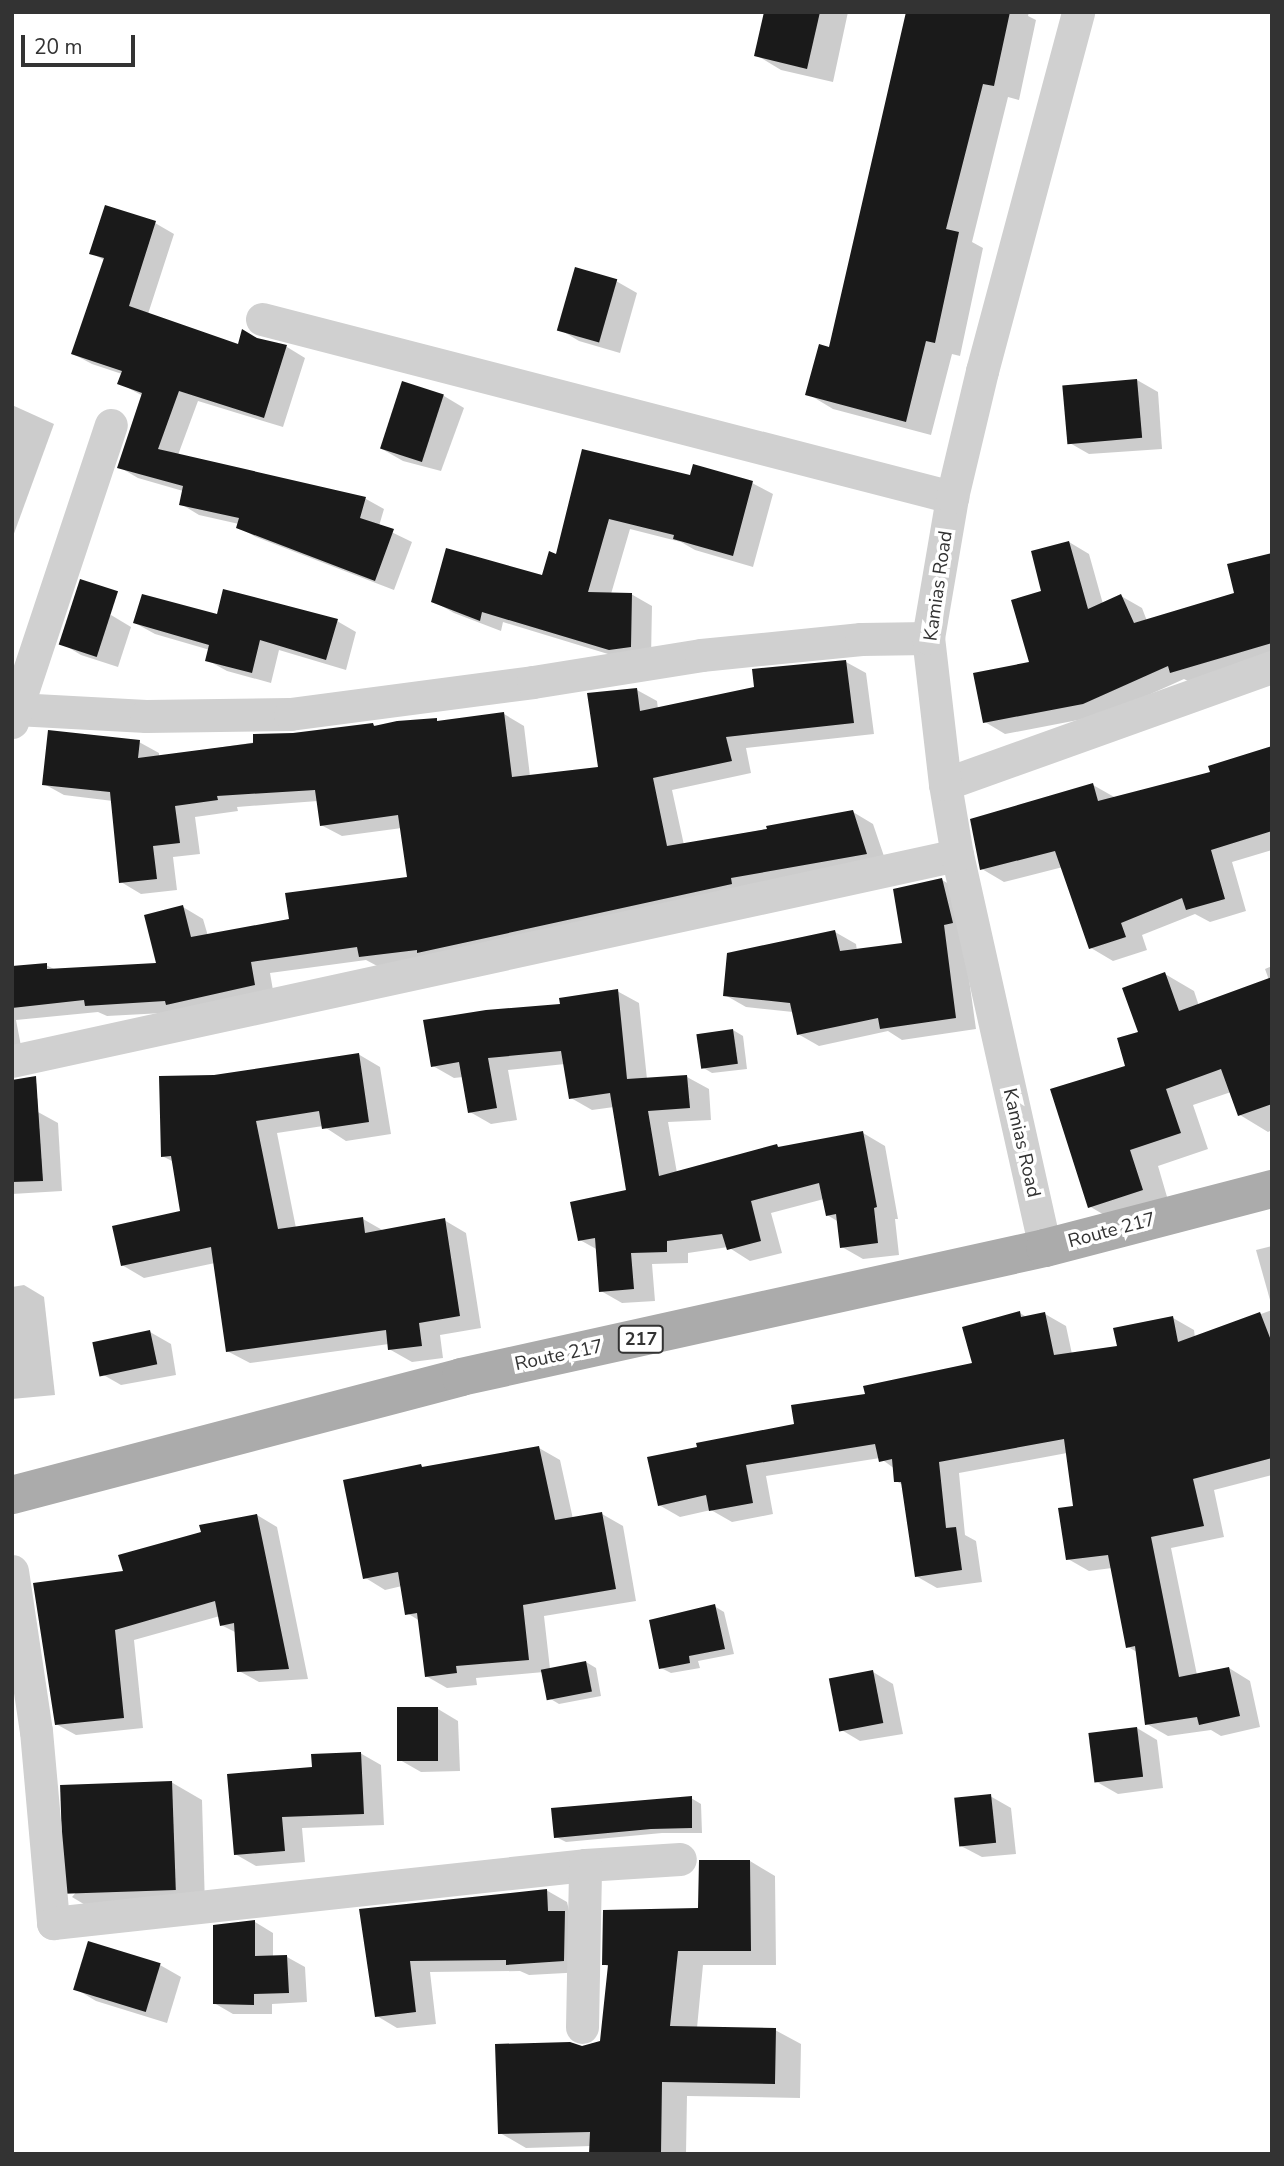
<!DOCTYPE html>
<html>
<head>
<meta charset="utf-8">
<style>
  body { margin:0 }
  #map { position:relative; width:1284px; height:2166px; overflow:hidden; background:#fff; font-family:"Nunito Sans",sans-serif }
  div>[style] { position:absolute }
  .shadow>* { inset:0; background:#0003 }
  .building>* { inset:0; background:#1a1a1a; transform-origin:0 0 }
  .minor>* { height:33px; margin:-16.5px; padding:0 16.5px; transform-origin:16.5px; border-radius:16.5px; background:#d0d0d0 }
  .primary>* { height:38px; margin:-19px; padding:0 19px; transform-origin:19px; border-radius:19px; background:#ababab }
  span { translate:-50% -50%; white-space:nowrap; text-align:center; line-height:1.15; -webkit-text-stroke:7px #fff; paint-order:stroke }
  .shield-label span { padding:2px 5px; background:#fff; border:2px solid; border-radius:5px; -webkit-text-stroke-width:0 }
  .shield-label { font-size:18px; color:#333; font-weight:700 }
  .street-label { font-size:19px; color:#333 }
  .frame { position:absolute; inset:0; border:14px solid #333; pointer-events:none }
  .scale { position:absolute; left:21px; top:35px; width:114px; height:32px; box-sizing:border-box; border:4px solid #333; border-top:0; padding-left:9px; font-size:21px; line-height:24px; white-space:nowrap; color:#333; -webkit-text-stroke:5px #fff; paint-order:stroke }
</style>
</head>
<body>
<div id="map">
  <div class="shadow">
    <div style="clip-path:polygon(766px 12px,848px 12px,833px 82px,781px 70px,756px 55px)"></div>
    <div style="clip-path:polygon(907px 12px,1029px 12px,1028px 16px,1036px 20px,1019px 100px,1008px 97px,972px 242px,983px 248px,960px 356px,952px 354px,931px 435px,833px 409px,808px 394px,831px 349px)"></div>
    <div style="clip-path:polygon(106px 207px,155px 223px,174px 234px,148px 314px,239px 346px,257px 339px,287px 347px,305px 358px,283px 427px,198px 401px,178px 455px,366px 499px,384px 509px,379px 526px,412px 542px,394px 590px,256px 537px,238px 527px,239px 524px,199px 515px,181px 504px,183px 491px,138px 478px,119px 467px,143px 396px,119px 383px,122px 374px,92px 364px,73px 354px,104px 260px,91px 253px)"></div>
    <div style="clip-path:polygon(576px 269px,616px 281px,637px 293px,620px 353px,579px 341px,559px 329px)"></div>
    <div style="clip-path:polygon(1137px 380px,1158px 392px,1162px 449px,1089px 454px,1068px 442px)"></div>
    <div style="clip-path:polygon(403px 383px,444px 396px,464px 408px,441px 471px,403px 461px,382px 449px)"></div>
    <div style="clip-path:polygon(12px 405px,54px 424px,12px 539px)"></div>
    <div style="clip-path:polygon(583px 451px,691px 477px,752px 483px,773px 494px,753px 567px,695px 550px,681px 542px,630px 529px,611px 594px,631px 594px,652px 606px,651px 658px,631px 661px,503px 622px,501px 631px,454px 613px,433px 601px,543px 577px,558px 556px)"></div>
    <div style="clip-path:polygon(1069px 542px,1089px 554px,1103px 604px,1121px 596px,1142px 608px,1147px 621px,1236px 595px,1272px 555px,1272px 662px,1192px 683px,1184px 679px,1104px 715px,1005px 734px,985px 722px,1031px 664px,1044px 592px)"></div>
    <div style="clip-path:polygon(111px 615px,131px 627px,118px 667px,81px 655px,61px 643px)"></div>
    <div style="clip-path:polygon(218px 616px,337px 621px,356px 632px,346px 670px,279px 650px,271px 683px,227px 671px,207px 660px,210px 650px,155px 634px,135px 623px)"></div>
    <div style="clip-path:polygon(846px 662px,866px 673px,874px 734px,746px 748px,751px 773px,672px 790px,684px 845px,853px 812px,873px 824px,887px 865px,381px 968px,366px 960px,270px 973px,274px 996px,182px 1012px,107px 1016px,98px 1012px,16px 1020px,21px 1046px,12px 1048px,12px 968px,46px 965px,56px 970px,158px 964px,183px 907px,203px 919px,208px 936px,291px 920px,409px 879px,402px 828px,342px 836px,321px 825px,318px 801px,237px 807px,238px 811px,195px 817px,200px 854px,173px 857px,177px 890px,141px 894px,121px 882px,113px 801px,64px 795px,44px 784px,139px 742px,159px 753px,159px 757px,372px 724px,377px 727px,440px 722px,504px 714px,524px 726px,530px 776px,600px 769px,637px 690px,657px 701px,658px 709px,755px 689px)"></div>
    <div style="clip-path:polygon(1272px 748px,1272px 850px,1232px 862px,1246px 911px,1210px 922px,1195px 914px,1142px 935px,1147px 950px,1113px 961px,1091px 948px,1063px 867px,1004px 882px,982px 869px,1093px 785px,1116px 798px,1212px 773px)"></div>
    <div style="clip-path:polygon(942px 880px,963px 892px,963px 936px,976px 1029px,902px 1040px,888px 1031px,819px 1046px,798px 1034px,793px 1012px,746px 1007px,725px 995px,835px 932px,856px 944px,857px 951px,904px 944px)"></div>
    <div style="clip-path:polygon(1272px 966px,1272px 1130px,1268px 1132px,1240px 1115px,1231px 1092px,1193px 1105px,1208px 1149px,1158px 1166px,1170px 1207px,1118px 1223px,1089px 1206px,1127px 1067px,1165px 974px,1194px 991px,1199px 1006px,1269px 980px,1265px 969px)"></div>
    <div style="clip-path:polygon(617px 991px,639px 1003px,647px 1079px,687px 1077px,709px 1089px,711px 1120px,668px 1122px,677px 1173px,777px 1146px,781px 1148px,863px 1133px,885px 1146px,898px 1219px,895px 1219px,899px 1255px,863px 1259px,842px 1247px,839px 1222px,827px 1215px,824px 1199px,771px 1213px,782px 1253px,750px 1261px,728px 1247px,688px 1253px,688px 1263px,652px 1264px,655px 1301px,622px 1303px,601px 1291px,598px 1250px,580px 1240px,628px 1192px,614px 1107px,592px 1110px,571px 1098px,565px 1064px,508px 1070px,517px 1120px,491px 1124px,470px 1112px,463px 1077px,454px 1078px,433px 1066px,562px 1005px)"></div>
    <div style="clip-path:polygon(733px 1030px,743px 1036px,747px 1069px,712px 1073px,702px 1067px)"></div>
    <div style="clip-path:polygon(358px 1054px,380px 1067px,391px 1134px,346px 1141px,323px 1126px,277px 1133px,296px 1228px,363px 1219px,384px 1231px,444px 1220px,466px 1233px,481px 1328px,440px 1335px,443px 1358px,412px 1362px,389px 1349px,389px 1344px,250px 1363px,227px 1351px,215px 1263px,144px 1278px,122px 1265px,182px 1212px,174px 1162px,162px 1156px,214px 1077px)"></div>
    <div style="clip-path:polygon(38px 1112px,58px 1123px,62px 1191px,12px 1194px,12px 1113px)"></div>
    <div style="clip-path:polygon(1272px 1246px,1272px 1307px,1256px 1250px)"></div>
    <div style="clip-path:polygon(24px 1285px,44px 1297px,55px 1395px,12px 1399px,12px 1287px)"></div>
    <div style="clip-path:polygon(1272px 1310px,1272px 1475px,1214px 1490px,1224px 1537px,1171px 1548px,1197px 1675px,1229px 1668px,1250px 1681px,1260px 1727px,1221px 1736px,1211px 1730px,1168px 1736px,1147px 1724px,1137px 1652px,1128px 1647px,1112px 1568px,1089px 1571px,1068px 1559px,1075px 1507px,1067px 1453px,959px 1473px,965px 1535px,976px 1541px,982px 1582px,937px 1588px,916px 1576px,903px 1485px,896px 1481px,895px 1469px,880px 1458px,766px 1476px,773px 1514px,732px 1522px,711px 1510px,680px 1517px,659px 1505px,795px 1426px,867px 1395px,974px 1365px,1020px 1313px,1028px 1318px,1045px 1314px,1066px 1326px,1072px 1354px,1119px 1348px,1173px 1318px,1194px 1330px,1195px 1338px)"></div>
    <div style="clip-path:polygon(150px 1332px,171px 1344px,176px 1375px,121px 1385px,100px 1373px)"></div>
    <div style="clip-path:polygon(539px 1448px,560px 1460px,573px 1519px,602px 1514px,623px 1526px,636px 1601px,544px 1616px,550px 1669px,586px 1662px,596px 1668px,601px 1696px,559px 1704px,549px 1698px,544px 1672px,476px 1678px,477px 1685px,447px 1688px,426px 1676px,420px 1621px,407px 1613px,402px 1586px,385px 1590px,364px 1577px,421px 1466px,425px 1468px)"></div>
    <div style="clip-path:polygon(257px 1515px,277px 1527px,308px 1679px,259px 1682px,239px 1671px,237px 1633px,221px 1625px,220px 1616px,134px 1640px,143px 1728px,76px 1735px,56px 1724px,125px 1573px)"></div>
    <div style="clip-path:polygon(714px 1606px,724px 1612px,734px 1654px,698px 1661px,700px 1668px,671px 1673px,661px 1668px)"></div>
    <div style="clip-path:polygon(873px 1672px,893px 1684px,903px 1734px,860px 1741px,840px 1729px)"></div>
    <div style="clip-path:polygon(438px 1709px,458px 1721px,460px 1771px,421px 1772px,400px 1760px)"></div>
    <div style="clip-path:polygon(1137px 1728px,1157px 1740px,1163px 1788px,1118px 1794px,1097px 1782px)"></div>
    <div style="clip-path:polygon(360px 1753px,381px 1765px,384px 1825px,302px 1828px,305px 1862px,256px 1866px,235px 1854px,314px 1769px)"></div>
    <div style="clip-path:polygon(171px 1782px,202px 1800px,205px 1907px,102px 1915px,72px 1897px)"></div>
    <div style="clip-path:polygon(990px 1796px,1011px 1808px,1016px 1854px,982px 1857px,961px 1846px)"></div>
    <div style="clip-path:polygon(691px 1798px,701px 1804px,702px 1833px,662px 1833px,566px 1842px,556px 1837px)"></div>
    <div style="clip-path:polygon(750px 1861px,775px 1876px,776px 1965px,703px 1965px,697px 2028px,775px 2030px,801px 2044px,800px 2098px,687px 2096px,686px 2154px,591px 2154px,591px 2146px,526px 2148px,500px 2133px,582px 2048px,602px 2042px,609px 1967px,604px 1964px,700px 1909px,701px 1862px)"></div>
    <div style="clip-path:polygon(546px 1890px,567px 1902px,584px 1972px,529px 1975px,520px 1971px,430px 1972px,436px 2024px,397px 2028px,377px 2016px,361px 1911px)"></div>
    <div style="clip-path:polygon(255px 1922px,273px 1933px,273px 1957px,287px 1957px,305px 1967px,307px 2002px,272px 2004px,272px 2014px,233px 2014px,214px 2003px)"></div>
    <div style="clip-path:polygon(160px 1965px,181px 1977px,167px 2023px,96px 2001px,76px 1989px)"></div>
  </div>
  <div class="building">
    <div style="clip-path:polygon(764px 12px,820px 12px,807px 69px,754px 56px)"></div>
    <div style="clip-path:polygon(906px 12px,1010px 12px,994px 86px,983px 84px,946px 229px,959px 232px,935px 343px,926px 341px,906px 422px,805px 395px,819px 344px,829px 347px)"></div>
    <div style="clip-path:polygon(105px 205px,156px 221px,129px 306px,238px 344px,242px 329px,257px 338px,287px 345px,264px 418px,179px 391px,158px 449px,366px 497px,360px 518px,394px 529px,375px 581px,236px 528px,239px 518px,179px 505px,183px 486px,117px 468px,142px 393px,117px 384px,122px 371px,71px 354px,104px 258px,89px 254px)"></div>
    <div style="left:575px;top:267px;width:44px;height:66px;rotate:16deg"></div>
    <div style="left:1137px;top:379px;width:59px;height:75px;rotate:85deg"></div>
    <div style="left:402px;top:381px;width:44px;height:71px;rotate:18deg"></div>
    <div style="clip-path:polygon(582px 449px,690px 475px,693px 464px,753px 481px,733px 556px,673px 539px,674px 535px,609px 519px,588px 592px,632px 593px,631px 647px,609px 650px,482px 612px,480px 621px,431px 602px,446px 548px,542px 575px,549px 551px,556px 554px)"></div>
    <div style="clip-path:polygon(1069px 541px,1088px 609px,1121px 594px,1134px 623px,1234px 593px,1227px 564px,1272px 553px,1272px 643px,1170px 673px,1168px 666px,1083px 704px,983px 723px,973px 673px,1029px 662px,1011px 600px,1041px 591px,1031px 551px)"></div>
    <div style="left:80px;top:579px;width:40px;height:69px;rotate:18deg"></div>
    <div style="clip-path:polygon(223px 589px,338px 619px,326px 660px,260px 640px,252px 673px,205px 661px,209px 645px,133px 623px,142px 594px,217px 614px)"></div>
    <div style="clip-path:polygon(846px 660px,854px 723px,726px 737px,732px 761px,653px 778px,667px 846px,767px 829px,766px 826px,853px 810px,867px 854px,731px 878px,732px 884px,417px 953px,417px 950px,359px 957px,357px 947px,251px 962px,255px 985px,166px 1005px,165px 1001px,85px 1006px,84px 1000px,12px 1008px,12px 966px,47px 963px,47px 969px,156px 963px,144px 915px,183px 905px,191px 937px,289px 919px,285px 893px,407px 877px,398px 815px,320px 826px,315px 790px,217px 796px,218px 800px,175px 806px,180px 843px,153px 846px,157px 879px,119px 883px,110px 792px,42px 785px,48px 730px,140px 740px,138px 758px,253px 743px,253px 734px,293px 733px,373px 723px,374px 726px,397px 721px,437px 718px,437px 721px,504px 712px,512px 777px,598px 767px,587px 693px,637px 688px,640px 711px,754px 687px,752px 669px)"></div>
    <div style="clip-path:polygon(1272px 746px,1272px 831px,1211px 850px,1225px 899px,1186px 910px,1182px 898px,1121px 923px,1126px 937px,1089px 949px,1055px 851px,980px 870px,970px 819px,1093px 783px,1098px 801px,1210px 772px,1208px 766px)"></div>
    <div style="clip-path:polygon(942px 878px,953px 923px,944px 925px,956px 1018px,880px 1029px,878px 1018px,797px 1035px,790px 1003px,723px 996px,727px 953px,835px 930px,840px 951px,902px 943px,893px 889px)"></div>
    <div style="clip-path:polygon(1165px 972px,1179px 1011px,1272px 977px,1272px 1104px,1238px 1116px,1221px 1069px,1166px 1089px,1181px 1133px,1130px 1150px,1143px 1190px,1088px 1208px,1050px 1089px,1125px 1066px,1117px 1038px,1138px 1032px,1122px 988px)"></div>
    <div style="clip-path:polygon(618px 989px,627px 1079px,687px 1075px,690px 1108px,648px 1111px,659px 1176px,777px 1144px,778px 1147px,863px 1131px,877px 1207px,874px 1208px,878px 1243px,840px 1248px,836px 1214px,826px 1216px,819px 1183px,751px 1201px,761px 1241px,727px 1250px,722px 1234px,667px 1241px,667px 1252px,631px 1253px,634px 1289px,599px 1292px,595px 1238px,578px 1241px,570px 1202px,626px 1190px,610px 1093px,569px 1099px,561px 1051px,488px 1058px,497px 1108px,468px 1113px,459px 1062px,431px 1067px,423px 1020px,486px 1010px,560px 1004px,559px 998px)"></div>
    <div style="left:733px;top:1029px;width:35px;height:37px;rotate:82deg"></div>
    <div style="clip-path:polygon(359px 1053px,369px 1122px,322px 1129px,319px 1111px,256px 1121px,278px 1229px,363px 1217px,365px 1233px,445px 1218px,460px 1316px,419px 1323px,422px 1346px,388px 1350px,386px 1330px,226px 1352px,211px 1247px,121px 1266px,112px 1226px,180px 1211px,171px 1156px,161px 1157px,159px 1076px,214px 1075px)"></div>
    <div style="clip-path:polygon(36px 1076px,43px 1181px,12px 1182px,12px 1080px)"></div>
    <div style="clip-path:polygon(1020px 1311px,1021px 1317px,1045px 1312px,1054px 1355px,1117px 1346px,1113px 1328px,1173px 1316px,1178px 1342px,1260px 1312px,1272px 1343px,1272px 1458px,1193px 1479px,1204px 1526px,1151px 1537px,1179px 1677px,1229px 1667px,1240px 1716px,1199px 1725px,1197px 1717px,1145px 1725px,1135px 1646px,1126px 1648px,1108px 1555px,1066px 1560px,1058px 1508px,1073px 1506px,1064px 1439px,939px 1462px,946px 1528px,956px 1527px,962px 1570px,915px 1577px,901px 1482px,894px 1482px,892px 1459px,879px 1462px,875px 1444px,746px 1465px,753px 1503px,709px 1511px,706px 1495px,658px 1506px,647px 1457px,697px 1447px,696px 1443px,794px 1424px,791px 1405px,865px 1394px,863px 1386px,972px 1363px,962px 1327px)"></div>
    <div style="left:150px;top:1330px;width:35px;height:59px;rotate:78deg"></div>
    <div style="clip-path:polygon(539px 1446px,555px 1520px,602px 1512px,616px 1589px,523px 1605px,529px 1660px,456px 1666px,457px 1673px,425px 1677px,417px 1613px,405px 1615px,398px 1572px,363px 1579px,343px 1480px,421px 1464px,422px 1467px)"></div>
    <div style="clip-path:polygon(257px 1514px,289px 1669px,237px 1672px,234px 1623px,220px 1626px,215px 1601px,115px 1630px,124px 1718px,55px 1725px,33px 1583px,123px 1571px,118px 1555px,201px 1532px,199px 1525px)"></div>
    <div style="clip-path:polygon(715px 1604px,725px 1649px,689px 1656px,690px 1663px,659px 1669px,649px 1620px)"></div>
    <div style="left:586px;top:1661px;width:31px;height:46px;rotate:79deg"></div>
    <div style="left:873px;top:1670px;width:54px;height:45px;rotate:79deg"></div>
    <div style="left:397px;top:1707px;width:41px;height:54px"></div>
    <div style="left:1137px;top:1727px;width:50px;height:49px;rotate:83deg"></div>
    <div style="clip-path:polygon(361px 1752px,364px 1814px,282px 1817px,285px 1851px,234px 1855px,227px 1774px,312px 1767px,311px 1754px)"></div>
    <div style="left:172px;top:1781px;width:109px;height:112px;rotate:88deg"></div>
    <div style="left:991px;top:1794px;width:49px;height:37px;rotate:84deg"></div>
    <div style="clip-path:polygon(692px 1796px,692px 1828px,651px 1829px,554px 1838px,551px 1808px)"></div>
    <div style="clip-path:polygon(699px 1860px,750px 1860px,751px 1951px,678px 1951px,670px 2026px,776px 2028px,775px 2084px,662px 2082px,661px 2154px,589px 2154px,590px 2132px,498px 2134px,495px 2044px,570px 2042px,582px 2046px,600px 2041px,608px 1965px,602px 1965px,603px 1910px,698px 1908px)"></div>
    <div style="clip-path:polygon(547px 1889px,548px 1911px,565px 1911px,564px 1961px,506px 1965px,506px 1960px,410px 1961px,416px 2012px,375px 2017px,359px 1909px)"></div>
    <div style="clip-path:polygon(255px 1920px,255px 1956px,287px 1955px,289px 1993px,254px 1994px,254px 2005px,213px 2004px,213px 1925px)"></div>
    <div style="left:88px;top:1941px;width:76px;height:51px;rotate:17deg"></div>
  </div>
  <div class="minor">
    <div style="left:262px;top:319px;width:713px;rotate:14.47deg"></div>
    <div style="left:16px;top:709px;width:130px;rotate:3.1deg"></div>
    <div style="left:146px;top:716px;width:144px;rotate:-0.8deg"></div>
    <div style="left:290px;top:714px;width:245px;rotate:-7.5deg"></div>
    <div style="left:533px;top:682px;width:170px;rotate:-9.1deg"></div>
    <div style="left:701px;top:655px;width:161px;rotate:-5.7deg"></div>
    <div style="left:861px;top:639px;width:67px;rotate:-0.9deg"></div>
    <div style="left:12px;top:722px;width:313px;rotate:-71.6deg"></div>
    <div style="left:945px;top:784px;width:347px;rotate:-19.7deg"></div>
    <div style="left:12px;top:1061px;width:967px;rotate:-12.3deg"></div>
    <div style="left:1045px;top:1248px;width:403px;rotate:-102.6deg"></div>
    <div style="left:957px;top:855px;width:72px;rotate:-99.6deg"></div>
    <div style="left:945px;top:784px;width:147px;rotate:-96.6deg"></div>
    <div style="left:928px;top:638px;width:143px;rotate:-80.3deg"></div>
    <div style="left:952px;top:497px;width:130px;rotate:-76.6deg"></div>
    <div style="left:982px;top:371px;width:372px;rotate:-75deg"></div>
    <div style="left:12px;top:1571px;width:162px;rotate:81.5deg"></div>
    <div style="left:36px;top:1731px;width:193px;rotate:84.9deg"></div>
    <div style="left:53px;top:1923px;width:535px;rotate:-6.22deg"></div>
    <div style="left:585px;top:1865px;width:95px;rotate:-3.6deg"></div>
    <div style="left:582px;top:2027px;width:162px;rotate:-88.9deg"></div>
  </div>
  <div class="primary">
    <div style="left:12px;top:1495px;width:464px;rotate:-14.7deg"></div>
    <div style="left:461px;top:1377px;width:598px;rotate:-12.46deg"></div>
    <div style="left:1045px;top:1248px;width:235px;rotate:-14.6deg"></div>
  </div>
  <div class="shield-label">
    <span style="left:641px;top:1339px">217</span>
  </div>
  <div class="street-label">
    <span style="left:939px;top:586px;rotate:-82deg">Kamias Road</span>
    <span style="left:1021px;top:1143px;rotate:77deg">Kamias Road</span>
    <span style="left:1112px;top:1231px;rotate:-15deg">Route 217</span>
    <span style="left:559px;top:1356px;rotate:-12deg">Route 217</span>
  </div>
  <div class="frame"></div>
  <div class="scale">20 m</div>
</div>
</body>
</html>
